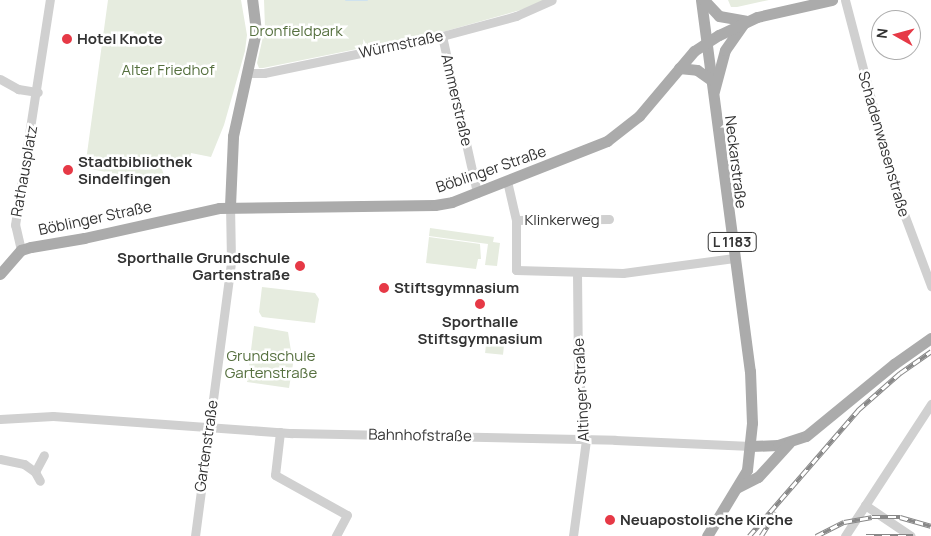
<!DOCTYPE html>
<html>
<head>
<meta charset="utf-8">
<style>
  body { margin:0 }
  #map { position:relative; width:931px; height:536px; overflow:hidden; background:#fff; font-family:Manrope,sans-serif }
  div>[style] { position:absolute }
  .green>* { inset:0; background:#e6ecdf; transform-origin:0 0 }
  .stream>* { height:2.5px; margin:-1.25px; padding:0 1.25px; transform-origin:1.25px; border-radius:1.25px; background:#cfe2ee }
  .minor>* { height:9px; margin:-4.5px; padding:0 4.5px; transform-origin:4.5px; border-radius:4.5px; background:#d0d0d0 }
  .major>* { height:11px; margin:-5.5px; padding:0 5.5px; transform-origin:5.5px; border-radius:5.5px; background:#ababab }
  .rail>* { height:4.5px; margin-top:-2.25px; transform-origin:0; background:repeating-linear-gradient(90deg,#fff 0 8px,#888 0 16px); box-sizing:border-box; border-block:1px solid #888 }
  .dots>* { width:14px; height:14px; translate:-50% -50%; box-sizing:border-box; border:2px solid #fff; border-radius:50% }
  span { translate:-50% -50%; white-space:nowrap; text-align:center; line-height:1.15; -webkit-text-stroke:5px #fff; paint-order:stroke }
  .shield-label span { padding:1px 4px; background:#fff; border:1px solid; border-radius:4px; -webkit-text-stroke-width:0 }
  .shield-label { font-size:14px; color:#333; font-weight:700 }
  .park-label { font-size:15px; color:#56703f }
  .poi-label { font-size:15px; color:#333; font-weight:700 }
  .left { translate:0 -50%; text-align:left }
  .right { translate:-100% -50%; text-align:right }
  .street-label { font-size:15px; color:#333 }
  .north { position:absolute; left:871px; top:10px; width:50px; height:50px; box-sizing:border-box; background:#fff; border:1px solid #adadad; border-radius:50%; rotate:277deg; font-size:14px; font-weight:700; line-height:20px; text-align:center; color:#333 }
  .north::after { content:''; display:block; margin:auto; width:18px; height:22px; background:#e63946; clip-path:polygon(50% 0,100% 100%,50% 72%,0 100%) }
</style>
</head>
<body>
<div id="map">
  <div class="green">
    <div style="clip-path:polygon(108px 0,241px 0,247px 35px,245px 51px,224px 125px,211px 157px,191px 153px,188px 167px,159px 161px,165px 178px,155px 176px,154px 181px,85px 168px)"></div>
    <div style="clip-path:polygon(264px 0,544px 0,524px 9px,446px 31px,263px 68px,259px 68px,257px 63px,265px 28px)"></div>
    <div style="clip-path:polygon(728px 0,769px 0,737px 7px,731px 7px)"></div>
    <div style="clip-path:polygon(430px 228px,494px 237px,493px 242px,500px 243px,497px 266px,485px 265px,488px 244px,429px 236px)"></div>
    <div style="clip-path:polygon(429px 237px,480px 244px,481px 259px,478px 259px,476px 269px,426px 263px)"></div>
    <div style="clip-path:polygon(262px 287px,315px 293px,319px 299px,315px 323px,262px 317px,259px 312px)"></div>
    <div style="clip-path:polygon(254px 326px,288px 332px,293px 364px,289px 388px,247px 382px)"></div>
    <div style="left:487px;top:335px;width:18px;height:18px;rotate:6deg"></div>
  </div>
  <div class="stream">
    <div style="left:346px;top:0;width:21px"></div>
  </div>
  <div class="minor">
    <div style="left:845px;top:0;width:196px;rotate:75.3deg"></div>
    <div style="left:895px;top:190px;width:103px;rotate:69.4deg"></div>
    <div style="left:442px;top:36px;width:161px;rotate:77.4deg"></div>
    <div style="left:247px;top:73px;width:17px"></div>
    <div style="left:264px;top:73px;width:182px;rotate:-11.7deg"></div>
    <div style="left:442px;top:36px;width:77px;rotate:-15.1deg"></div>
    <div style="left:516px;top:16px;width:39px;rotate:-24deg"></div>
    <div style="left:0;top:79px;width:21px;rotate:29deg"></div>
    <div style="left:18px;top:89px;width:20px;rotate:9deg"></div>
    <div style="left:507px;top:181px;width:40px;rotate:77deg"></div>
    <div style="left:516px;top:220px;width:50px;rotate:90deg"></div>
    <div style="left:516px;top:270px;width:107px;rotate:1.6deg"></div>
    <div style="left:623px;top:273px;width:112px;rotate:-7.7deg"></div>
    <div style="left:516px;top:220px;width:93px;rotate:-0.6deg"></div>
    <div style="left:21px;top:250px;width:26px;rotate:-103deg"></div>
    <div style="left:15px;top:225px;width:228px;rotate:-81.2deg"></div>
    <div style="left:0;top:419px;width:53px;rotate:-3.2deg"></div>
    <div style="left:53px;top:416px;width:240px;rotate:4.1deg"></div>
    <div style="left:292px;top:433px;width:323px;rotate:1.2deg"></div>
    <div style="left:615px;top:440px;width:136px;rotate:2.5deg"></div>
    <div style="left:280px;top:432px;width:43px;rotate:96.6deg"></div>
    <div style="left:275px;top:475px;width:82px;rotate:29.1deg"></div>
    <div style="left:347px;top:515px;width:24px;rotate:118deg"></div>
    <div style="left:0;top:459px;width:25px;rotate:12deg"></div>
    <div style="left:24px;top:464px;width:14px;rotate:36deg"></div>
    <div style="left:35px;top:472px;width:19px;rotate:-62deg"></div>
    <div style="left:35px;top:472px;width:10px;rotate:61deg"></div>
    <div style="left:865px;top:505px;width:55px;rotate:34deg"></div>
    <div style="left:195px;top:536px;width:277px;rotate:-82.5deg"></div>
    <div style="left:231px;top:261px;width:55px;rotate:-91deg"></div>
    <div style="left:573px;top:536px;width:97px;rotate:-82.3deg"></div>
    <div style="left:586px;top:440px;width:71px;rotate:-96.4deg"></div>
    <div style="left:578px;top:369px;width:95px;rotate:-90.6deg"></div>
    <div style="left:845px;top:536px;width:158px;rotate:-56.9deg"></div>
  </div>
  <div class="major">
    <div style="left:701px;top:0;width:374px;rotate:82.5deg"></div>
    <div style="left:750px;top:371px;width:52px;rotate:87.8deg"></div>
    <div style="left:752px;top:423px;width:47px;rotate:96.1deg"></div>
    <div style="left:747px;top:470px;width:77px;rotate:121.2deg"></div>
    <div style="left:704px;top:0;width:22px;rotate:47deg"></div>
    <div style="left:719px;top:16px;width:27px;rotate:10deg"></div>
    <div style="left:679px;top:68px;width:18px;rotate:6deg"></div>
    <div style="left:697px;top:70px;width:16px;rotate:35deg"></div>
    <div style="left:714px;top:91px;width:42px;rotate:-75deg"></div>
    <div style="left:725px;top:50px;width:32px;rotate:-55deg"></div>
    <div style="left:230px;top:206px;width:70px;rotate:-87.5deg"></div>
    <div style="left:233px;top:136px;width:107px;rotate:-77.6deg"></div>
    <div style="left:256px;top:31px;width:31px;rotate:-97deg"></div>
    <div style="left:0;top:274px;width:32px;rotate:-49deg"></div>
    <div style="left:21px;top:250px;width:10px;rotate:-17deg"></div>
    <div style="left:31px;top:247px;width:54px;rotate:-9.6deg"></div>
    <div style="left:84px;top:238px;width:138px;rotate:-12.5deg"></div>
    <div style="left:219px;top:208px;width:216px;rotate:-0.8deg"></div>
    <div style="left:435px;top:205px;width:17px;rotate:-10deg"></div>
    <div style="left:452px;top:202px;width:167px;rotate:-21.5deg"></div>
    <div style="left:607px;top:141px;width:41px;rotate:-38deg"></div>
    <div style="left:639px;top:116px;width:85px;rotate:-49.8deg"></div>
    <div style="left:694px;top:51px;width:30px;rotate:-33deg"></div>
    <div style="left:719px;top:35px;width:42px;rotate:-25.3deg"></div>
    <div style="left:757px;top:17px;width:77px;rotate:-12.8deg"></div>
    <div style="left:751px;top:446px;width:27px;rotate:-2deg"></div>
    <div style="left:778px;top:445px;width:29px;rotate:-18deg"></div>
    <div style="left:806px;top:436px;width:114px;rotate:-39.3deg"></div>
    <div style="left:894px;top:364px;width:45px;rotate:-35.1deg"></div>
    <div style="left:738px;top:487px;width:22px;rotate:-27deg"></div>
    <div style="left:758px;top:477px;width:46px;rotate:-47.6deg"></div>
  </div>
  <div class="rail">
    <div style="left:749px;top:536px;width:167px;rotate:-49.1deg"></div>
    <div style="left:858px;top:410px;width:56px;rotate:-41.4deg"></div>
    <div style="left:900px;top:373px;width:38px;rotate:-35deg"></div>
    <div style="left:761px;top:536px;width:28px;rotate:-58deg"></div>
    <div style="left:816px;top:536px;width:31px;rotate:-27deg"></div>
    <div style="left:844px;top:522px;width:28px;rotate:-10deg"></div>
    <div style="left:872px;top:517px;width:28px"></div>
    <div style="left:900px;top:517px;width:32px;rotate:16deg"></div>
    <div style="left:866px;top:536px;width:47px"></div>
  </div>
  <div class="dots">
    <div style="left:67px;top:39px;background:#e63946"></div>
    <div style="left:68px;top:170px;background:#e63946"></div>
    <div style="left:300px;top:266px;background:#e63946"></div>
    <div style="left:384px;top:288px;background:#e63946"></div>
    <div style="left:480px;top:304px;background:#e63946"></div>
    <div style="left:610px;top:520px;background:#e63946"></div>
  </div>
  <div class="shield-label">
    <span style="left:732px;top:242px">L 1183</span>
  </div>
  <div class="park-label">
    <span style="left:296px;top:31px">Dronfieldpark</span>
    <span style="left:168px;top:70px">Alter Friedhof</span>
    <span style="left:271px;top:364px">Grundschule<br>Gartenstraße</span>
  </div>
  <div class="poi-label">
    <span class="left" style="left:77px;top:39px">Hotel Knote</span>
    <span class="left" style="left:78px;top:170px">Stadtbibliothek<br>Sindelfingen</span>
    <span class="right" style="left:290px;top:266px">Sporthalle Grundschule<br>Gartenstraße</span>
    <span class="left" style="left:394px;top:288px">Stiftsgymnasium</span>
    <span style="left:480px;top:330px">Sporthalle<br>Stiftsgymnasium</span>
    <span class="left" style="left:620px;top:520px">Neuapostolische Kirche</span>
  </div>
  <div class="street-label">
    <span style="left:401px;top:44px;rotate:-12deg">Würmstraße</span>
    <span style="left:457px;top:100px;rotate:77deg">Ammerstraße</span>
    <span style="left:884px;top:144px;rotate:74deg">Schadenwasenstraße</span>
    <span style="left:736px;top:162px;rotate:83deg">Neckarstraße</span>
    <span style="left:491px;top:169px;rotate:-19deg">Böblinger Straße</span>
    <span style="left:24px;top:171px;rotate:-80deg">Rathausplatz</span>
    <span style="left:95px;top:218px;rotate:-12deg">Böblinger Straße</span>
    <span style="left:562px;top:220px">Klinkerweg</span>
    <span style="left:581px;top:390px;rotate:-93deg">Altinger Straße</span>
    <span style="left:420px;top:435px;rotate:1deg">Bahnhofstraße</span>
    <span style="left:206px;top:446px;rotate:-82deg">Gartenstraße</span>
  </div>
  <div class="north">N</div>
</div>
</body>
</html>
